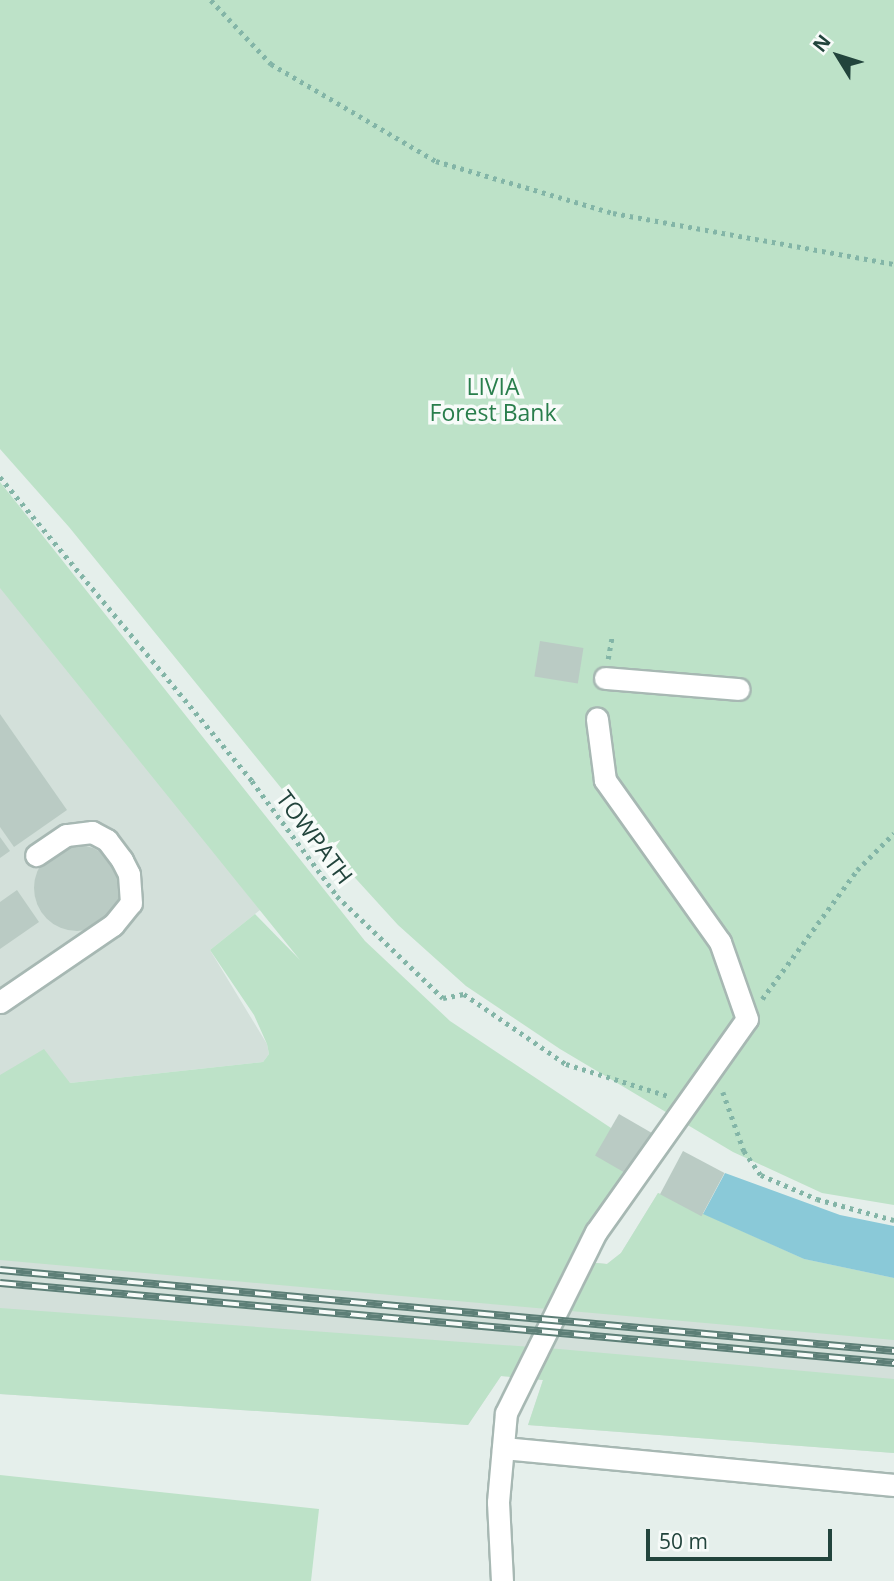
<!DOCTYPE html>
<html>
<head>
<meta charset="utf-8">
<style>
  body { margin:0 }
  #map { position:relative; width:894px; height:1581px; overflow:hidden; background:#e5efeb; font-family:"Open Sans",sans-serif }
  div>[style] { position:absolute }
  .built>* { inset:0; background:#d3e0da }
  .green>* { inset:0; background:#bde2c8 }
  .water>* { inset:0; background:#8ac9d8 }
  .building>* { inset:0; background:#bacbc4; transform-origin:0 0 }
  .round { border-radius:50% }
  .path>* { height:4.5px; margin-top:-2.25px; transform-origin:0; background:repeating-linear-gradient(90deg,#83b5a7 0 3.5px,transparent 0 8.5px) }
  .roads { filter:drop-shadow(2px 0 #a7b8b3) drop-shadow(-2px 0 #a7b8b3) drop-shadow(0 2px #a7b8b3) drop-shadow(0 -2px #a7b8b3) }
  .minor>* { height:21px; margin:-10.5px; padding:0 10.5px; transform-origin:10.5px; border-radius:10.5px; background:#fff }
  .rail>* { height:8px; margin-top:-4px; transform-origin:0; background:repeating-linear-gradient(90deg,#f7fbf9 0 16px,#5d7f77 0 32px); box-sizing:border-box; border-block:2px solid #5d7f77 }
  span { translate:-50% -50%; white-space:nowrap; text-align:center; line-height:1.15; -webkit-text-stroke:7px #f7fbf9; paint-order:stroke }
  .park-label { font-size:23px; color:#297e4c }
  .street-label { font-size:23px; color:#22443c }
  .north { position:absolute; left:803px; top:21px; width:70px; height:70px; -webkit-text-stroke:5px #f7fbf9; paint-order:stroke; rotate:308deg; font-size:19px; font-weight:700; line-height:28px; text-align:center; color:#22443c }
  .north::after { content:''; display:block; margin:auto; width:24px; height:32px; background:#22443c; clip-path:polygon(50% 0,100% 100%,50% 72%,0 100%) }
  .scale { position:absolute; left:646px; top:1529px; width:186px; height:32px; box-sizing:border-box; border:4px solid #22443c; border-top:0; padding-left:9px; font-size:21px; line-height:24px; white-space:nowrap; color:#22443c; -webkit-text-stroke:5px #f7fbf9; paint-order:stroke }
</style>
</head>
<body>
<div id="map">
  <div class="built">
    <div style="clip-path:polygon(0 578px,260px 910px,210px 950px,267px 1044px,269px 1054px,263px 1062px,70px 1083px,0 1075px)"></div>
    <div style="clip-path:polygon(0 1187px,330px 1236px,607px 1264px,621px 1253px,658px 1193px,804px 1259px,894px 1278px,894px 1453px,528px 1425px,543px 1380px,501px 1376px,468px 1425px,0 1394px)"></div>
  </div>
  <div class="green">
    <div style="clip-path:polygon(0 0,894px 0,894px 1205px,822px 1193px,733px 1152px,560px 1049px,466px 986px,398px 925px,347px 869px,69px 527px,0 449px)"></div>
    <div style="clip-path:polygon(0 482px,365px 941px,450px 1021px,611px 1128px,627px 1175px,576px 1261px,607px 1264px,621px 1253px,658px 1193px,804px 1259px,894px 1278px,894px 1340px,0 1260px,0 1075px,44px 1049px,70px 1083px,263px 1062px,269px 1054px,267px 1044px,254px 1015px,210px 950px,255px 914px,300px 960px,0 588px)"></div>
    <div style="clip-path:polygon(0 1308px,559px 1349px,894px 1379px,894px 1453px,528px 1425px,543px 1380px,501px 1376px,468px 1425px,0 1394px)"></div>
    <div style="clip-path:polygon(0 1475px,319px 1509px,311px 1581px,0 1581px)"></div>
  </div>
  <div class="water">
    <div style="clip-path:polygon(725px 1173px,840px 1215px,894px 1226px,894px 1278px,804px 1259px,703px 1214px)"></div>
  </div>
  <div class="building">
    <div style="left:540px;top:641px;width:44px;height:36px;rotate:9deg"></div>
    <div style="clip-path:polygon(0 714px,67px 810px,14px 847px,0 827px)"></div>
    <div style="clip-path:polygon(0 837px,10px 851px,0 858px)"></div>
    <div class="round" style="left:34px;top:845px;width:86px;height:86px"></div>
    <div style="clip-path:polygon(17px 890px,39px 922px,0 949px,0 902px)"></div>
    <div style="left:619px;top:1114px;width:39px;height:48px;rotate:30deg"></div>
    <div style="left:683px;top:1151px;width:47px;height:49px;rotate:28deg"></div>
  </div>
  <div class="path">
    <div style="left:211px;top:0;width:88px;rotate:46.8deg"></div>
    <div style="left:271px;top:64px;width:191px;rotate:30.5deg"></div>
    <div style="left:436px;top:161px;width:184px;rotate:16.4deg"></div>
    <div style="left:613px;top:213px;width:286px;rotate:10.3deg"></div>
    <div style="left:0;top:477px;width:395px;rotate:50.3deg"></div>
    <div style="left:252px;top:781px;width:143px;rotate:53.5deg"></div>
    <div style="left:337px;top:896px;width:147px;rotate:43.9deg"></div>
    <div style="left:443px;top:998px;width:21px;rotate:-11deg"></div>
    <div style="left:464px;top:994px;width:124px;rotate:34.5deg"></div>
    <div style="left:566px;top:1064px;width:107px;rotate:17.4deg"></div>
    <div style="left:608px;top:659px;width:23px;rotate:-80deg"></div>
    <div style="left:762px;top:999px;width:160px;rotate:-53.6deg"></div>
    <div style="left:857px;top:870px;width:52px;rotate:-45deg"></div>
    <div style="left:723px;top:1092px;width:63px;rotate:70.4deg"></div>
    <div style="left:744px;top:1151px;width:29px;rotate:55deg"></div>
    <div style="left:761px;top:1175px;width:61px;rotate:23.2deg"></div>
    <div style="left:817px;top:1199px;width:80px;rotate:15.3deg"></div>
  </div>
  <div class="roads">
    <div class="minor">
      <div style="left:605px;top:678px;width:134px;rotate:4.7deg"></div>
      <div style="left:0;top:1002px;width:137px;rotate:-34.3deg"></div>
      <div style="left:113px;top:925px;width:28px;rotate:-51deg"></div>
      <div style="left:131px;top:903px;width:29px;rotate:-94deg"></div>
      <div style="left:129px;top:874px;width:16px;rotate:-117deg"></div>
      <div style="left:122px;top:860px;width:25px;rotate:-127deg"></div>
      <div style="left:107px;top:840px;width:17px;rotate:-152deg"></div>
      <div style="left:92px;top:832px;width:26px;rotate:173deg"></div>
      <div style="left:66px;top:835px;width:36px;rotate:146deg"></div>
      <div style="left:503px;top:1448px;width:393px;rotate:5.4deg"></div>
      <div style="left:502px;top:1581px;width:79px;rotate:-92.9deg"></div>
      <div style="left:498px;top:1502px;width:89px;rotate:-84.9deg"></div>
      <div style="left:506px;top:1413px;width:202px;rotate:-63.6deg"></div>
      <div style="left:596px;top:1232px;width:261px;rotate:-54.7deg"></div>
      <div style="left:747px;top:1019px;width:82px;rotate:-109.3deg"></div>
      <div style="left:720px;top:942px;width:199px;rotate:-125.4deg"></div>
      <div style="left:605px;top:780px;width:62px;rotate:-97.5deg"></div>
    </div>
  </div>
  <div class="rail">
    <div style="left:0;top:1270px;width:898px;rotate:5.18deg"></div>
    <div style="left:0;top:1283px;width:898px;rotate:5.11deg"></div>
  </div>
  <div class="park-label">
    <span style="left:493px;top:399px">LIVIA<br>Forest Bank</span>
  </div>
  <div class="street-label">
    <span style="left:315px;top:837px;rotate:53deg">TOWPATH</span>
  </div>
  <div class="north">N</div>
  <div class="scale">50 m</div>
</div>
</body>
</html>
